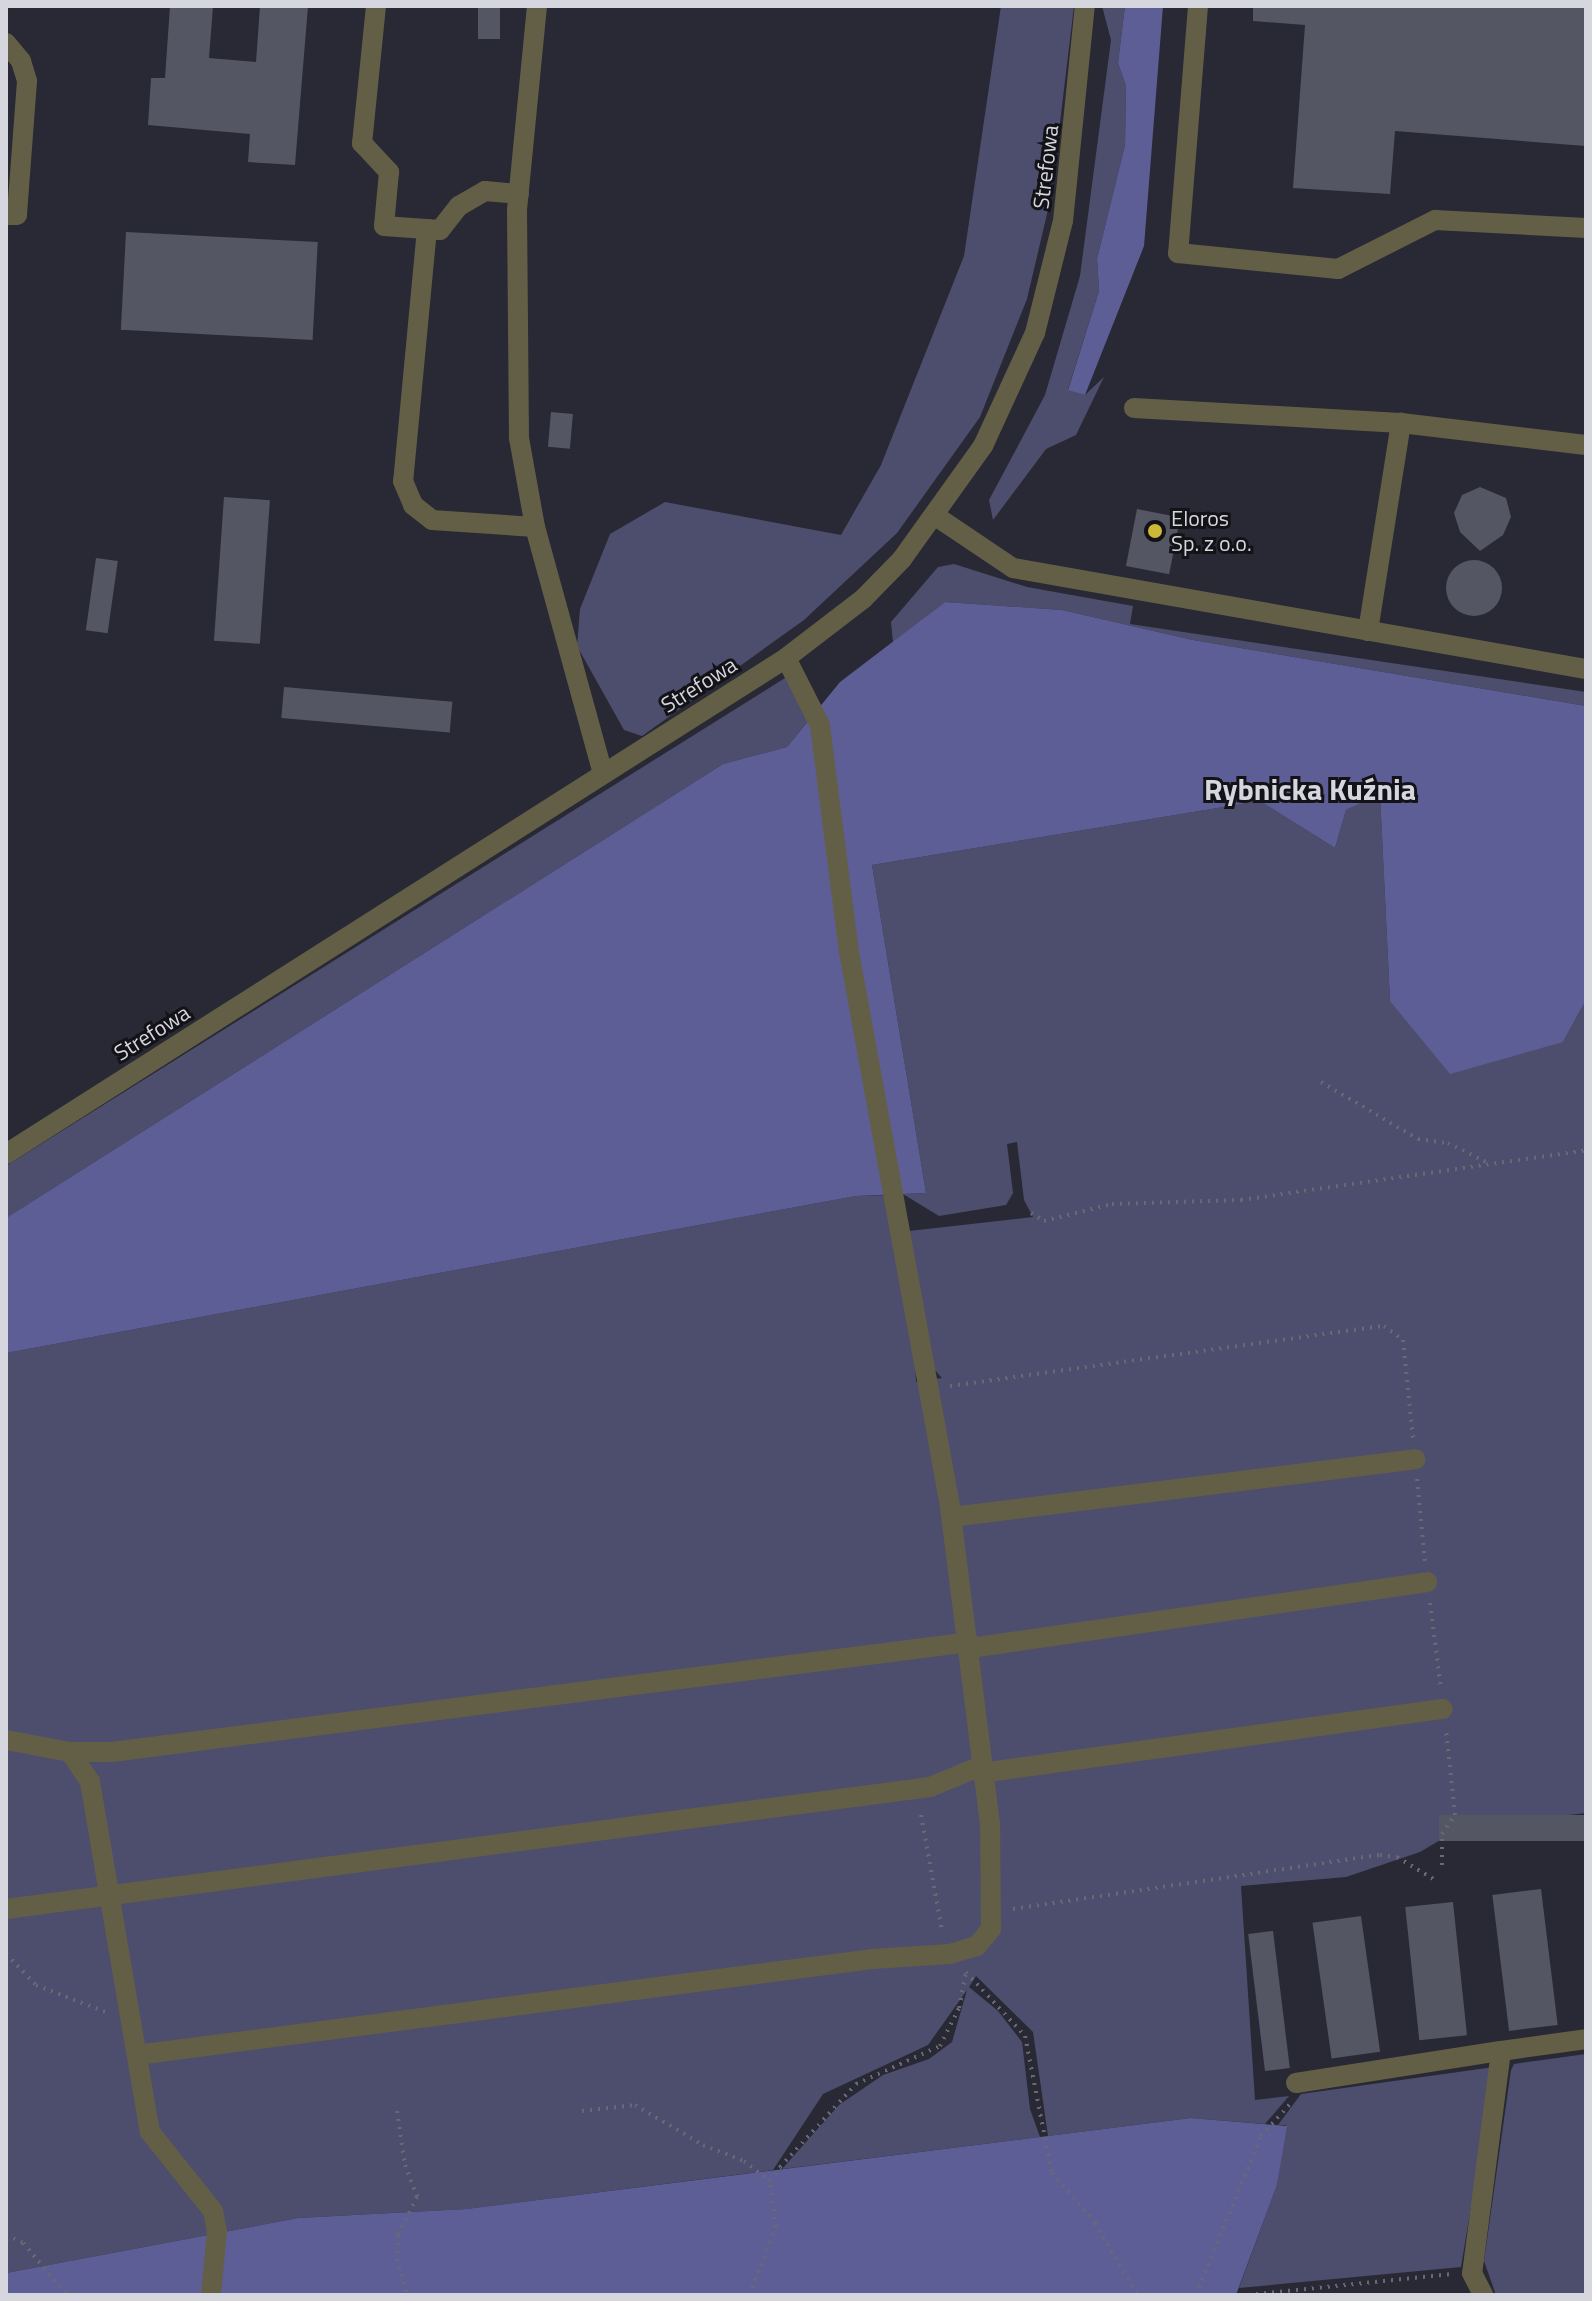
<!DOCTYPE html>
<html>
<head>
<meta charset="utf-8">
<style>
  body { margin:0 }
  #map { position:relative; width:1592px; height:2301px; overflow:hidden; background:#282934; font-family:"Titillium Web",sans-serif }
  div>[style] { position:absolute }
  .green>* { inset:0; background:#4d4e6e }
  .forest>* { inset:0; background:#5d5e95 }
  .building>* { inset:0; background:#555663; transform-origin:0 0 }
  .round { border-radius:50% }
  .path>* { height:4px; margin-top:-2px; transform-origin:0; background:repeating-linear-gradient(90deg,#686973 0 2px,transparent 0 8px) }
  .minor>* { height:20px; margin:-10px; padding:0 10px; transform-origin:10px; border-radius:10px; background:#635f46 }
  .dots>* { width:22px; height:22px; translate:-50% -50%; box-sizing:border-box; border:4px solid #121217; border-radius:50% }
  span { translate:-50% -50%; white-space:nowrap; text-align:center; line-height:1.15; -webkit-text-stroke:6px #121217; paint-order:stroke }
  .street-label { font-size:22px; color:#d6d6de }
  .poi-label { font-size:22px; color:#d6d6de }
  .left { translate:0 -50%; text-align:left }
  .district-label { font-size:30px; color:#d6d6de; font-weight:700 }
  .frame { position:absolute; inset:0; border:8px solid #d6d6de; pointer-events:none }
</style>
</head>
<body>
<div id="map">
  <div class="green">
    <div style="clip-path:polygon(1001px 6px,1074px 6px,1051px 197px,1027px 299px,980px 417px,897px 533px,804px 620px,642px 736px,624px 730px,577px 646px,580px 609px,610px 534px,665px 502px,841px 535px,881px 465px,964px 256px)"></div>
    <div style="clip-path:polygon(1102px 6px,1125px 6px,1118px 63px,1126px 86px,1125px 145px,1097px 259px,1099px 291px,1068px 389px,1085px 395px,1104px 377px,1076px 435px,1046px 449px,993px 520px,989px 500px,1045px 395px,1080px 276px,1111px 40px)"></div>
    <div style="clip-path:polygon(954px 564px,1027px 587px,1133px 606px,1130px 624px,1586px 692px,1586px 706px,1193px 640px,1062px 610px,945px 602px,893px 642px,891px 622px,938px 567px)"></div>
    <div style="clip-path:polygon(785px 678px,808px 721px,787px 747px,723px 764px,6px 1218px,6px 1166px)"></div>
    <div style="clip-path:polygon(1380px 793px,1390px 1001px,1563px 1042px,1586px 1000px,1586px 1813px,1462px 1827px,1420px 1852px,1346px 1877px,1241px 1886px,1255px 2100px,1289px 2096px,1265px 2124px,1191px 2118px,1048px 2136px,1033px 2032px,976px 1976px,969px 1987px,998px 2011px,1022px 2042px,1030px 2109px,1040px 2137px,782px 2169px,839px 2105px,883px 2075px,929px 2059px,952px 2042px,967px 1990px,928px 2045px,823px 2094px,773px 2170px,466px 2209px,298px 2218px,6px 2273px,6px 1353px,856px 1196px,892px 1195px,913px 1319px,916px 1382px,942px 1378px,934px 1369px,909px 1231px,1033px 1217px,1024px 1200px,1017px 1142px,1007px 1144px,1013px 1193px,1006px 1205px,939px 1216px,903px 1194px,926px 1193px,872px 865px,1260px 801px,1335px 848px,1346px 810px)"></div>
    <div style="clip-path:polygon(1586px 2054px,1586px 2295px,1496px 2295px,1484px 2261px,1511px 2070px,1514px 2064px)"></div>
    <div style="clip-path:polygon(1494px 2067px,1461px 2267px,1239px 2288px,1277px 2185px,1286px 2125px,1278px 2125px,1301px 2094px)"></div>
  </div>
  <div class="forest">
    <div style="clip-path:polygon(1125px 6px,1163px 6px,1144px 246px,1085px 395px,1068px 390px,1099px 291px,1097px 259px,1125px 145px,1126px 86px,1118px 63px)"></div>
    <div style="clip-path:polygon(945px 602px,1062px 610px,1193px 640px,1586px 706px,1586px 1000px,1563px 1042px,1450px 1074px,1390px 1001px,1380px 794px,1346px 810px,1335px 848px,1260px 801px,872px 865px,926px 1193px,856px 1196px,6px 1353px,6px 1218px,723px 764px,787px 747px,840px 682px)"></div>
    <div style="clip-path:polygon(1191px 2118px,1287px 2126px,1277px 2185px,1236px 2295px,6px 2295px,6px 2273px,298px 2218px,466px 2209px)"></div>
  </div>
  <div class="building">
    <div style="clip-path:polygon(170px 6px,213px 6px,209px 58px,256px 62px,260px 6px,308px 6px,295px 165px,248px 162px,250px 134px,148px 125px,151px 78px,165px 78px)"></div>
    <div style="left:478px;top:6px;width:22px;height:33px"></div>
    <div style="clip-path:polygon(1253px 6px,1586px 6px,1586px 146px,1395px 131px,1390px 194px,1293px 188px,1305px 25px,1253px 21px)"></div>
    <div style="left:126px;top:232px;width:192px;height:98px;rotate:3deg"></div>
    <div style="left:551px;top:412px;width:22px;height:35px;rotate:5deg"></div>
    <div style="clip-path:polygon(1480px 487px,1506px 498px,1511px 517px,1503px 535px,1480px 551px,1460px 532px,1454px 513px,1462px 495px)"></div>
    <div style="left:224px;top:497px;width:46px;height:144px;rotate:4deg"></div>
    <div style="left:1137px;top:509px;width:44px;height:58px;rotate:11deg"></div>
    <div style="left:96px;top:558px;width:22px;height:73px;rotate:8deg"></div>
    <div class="round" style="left:1446px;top:560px;width:56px;height:56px"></div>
    <div style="left:284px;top:687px;width:169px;height:31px;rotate:5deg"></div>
    <div style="left:1586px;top:1815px;width:26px;height:147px;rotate:90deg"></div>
    <div style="left:1541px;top:1889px;width:137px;height:49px;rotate:83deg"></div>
    <div style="left:1453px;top:1902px;width:134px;height:48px;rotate:84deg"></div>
    <div style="left:1361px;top:1916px;width:137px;height:49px;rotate:82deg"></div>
    <div style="left:1273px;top:1931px;width:138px;height:25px;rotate:83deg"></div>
  </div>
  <div class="path">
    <div style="left:1321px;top:1082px;width:113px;rotate:30.4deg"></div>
    <div style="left:1418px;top:1139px;width:30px;rotate:8deg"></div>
    <div style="left:1448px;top:1143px;width:47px;rotate:26.6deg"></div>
    <div style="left:1031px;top:1213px;width:15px;rotate:32deg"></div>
    <div style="left:1044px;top:1221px;width:70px;rotate:-14deg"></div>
    <div style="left:1112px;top:1204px;width:129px;rotate:-1.8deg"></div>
    <div style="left:1241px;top:1200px;width:349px;rotate:-8.2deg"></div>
    <div style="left:950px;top:1386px;width:438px;rotate:-7.9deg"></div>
    <div style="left:1384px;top:1326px;width:24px;rotate:36deg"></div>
    <div style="left:1403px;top:1340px;width:100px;rotate:84.2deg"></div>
    <div style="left:1417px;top:1479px;width:83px;rotate:84.5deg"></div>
    <div style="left:1430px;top:1603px;width:87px;rotate:82.7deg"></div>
    <div style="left:921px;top:1815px;width:118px;rotate:79.7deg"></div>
    <div style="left:1442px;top:1865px;width:31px;rotate:-90deg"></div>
    <div style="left:1442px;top:1834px;width:23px;rotate:-56deg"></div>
    <div style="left:1455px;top:1815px;width:85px;rotate:-96deg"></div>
    <div style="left:1013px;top:1909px;width:371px;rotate:-8.4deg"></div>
    <div style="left:1380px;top:1855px;width:17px;rotate:7deg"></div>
    <div style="left:1397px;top:1857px;width:44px;rotate:31.2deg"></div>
    <div style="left:6px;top:1954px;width:43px;rotate:45.9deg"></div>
    <div style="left:36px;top:1985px;width:77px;rotate:21.3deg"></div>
    <div style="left:966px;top:1972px;width:87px;rotate:47.3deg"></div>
    <div style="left:1025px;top:2036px;width:140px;rotate:78.9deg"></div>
    <div style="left:1052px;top:2173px;width:66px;rotate:49.3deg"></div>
    <div style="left:1095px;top:2223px;width:83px;rotate:59.7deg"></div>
    <div style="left:397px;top:2111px;width:55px;rotate:81.6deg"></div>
    <div style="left:405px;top:2165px;width:34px;rotate:69deg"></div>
    <div style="left:417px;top:2197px;width:42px;rotate:116.6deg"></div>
    <div style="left:398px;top:2235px;width:24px;rotate:92deg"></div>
    <div style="left:397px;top:2259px;width:37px;rotate:74deg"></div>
    <div style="left:582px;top:2111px;width:53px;rotate:-6.5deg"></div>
    <div style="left:635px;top:2105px;width:79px;rotate:30.5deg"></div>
    <div style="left:703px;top:2145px;width:44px;rotate:21.3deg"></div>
    <div style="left:744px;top:2161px;width:33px;rotate:38deg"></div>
    <div style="left:6px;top:2235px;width:19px;rotate:25deg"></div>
    <div style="left:23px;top:2243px;width:68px;rotate:49.8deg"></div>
    <div style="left:749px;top:2295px;width:73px;rotate:-68.3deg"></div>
    <div style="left:776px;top:2227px;width:46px;rotate:-97.4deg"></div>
    <div style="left:770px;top:2181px;width:17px;rotate:-54deg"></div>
    <div style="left:780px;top:2167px;width:113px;rotate:-47.5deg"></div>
    <div style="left:856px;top:2084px;width:92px;rotate:-24.3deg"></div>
    <div style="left:940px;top:2046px;width:42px;rotate:-63.4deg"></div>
    <div style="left:959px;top:2008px;width:36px;rotate:-79deg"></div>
    <div style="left:1196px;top:2295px;width:172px;rotate:-67.8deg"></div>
    <div style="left:1261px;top:2136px;width:45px;rotate:-47.7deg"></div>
    <div style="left:1248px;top:2295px;width:205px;rotate:-5.9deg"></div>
  </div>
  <div class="minor">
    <div style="left:376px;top:6px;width:138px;rotate:95.8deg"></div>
    <div style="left:362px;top:143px;width:40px;rotate:47deg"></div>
    <div style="left:389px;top:172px;width:54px;rotate:95.3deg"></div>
    <div style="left:384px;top:226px;width:56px;rotate:4.1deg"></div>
    <div style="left:440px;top:230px;width:31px;rotate:-52deg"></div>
    <div style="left:459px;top:206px;width:30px;rotate:-30deg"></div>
    <div style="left:485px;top:191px;width:34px;rotate:5deg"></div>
    <div style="left:537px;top:6px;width:205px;rotate:95.6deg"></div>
    <div style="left:517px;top:210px;width:228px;rotate:89.5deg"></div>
    <div style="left:519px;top:438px;width:90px;rotate:79.8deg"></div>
    <div style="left:535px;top:527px;width:256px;rotate:74.6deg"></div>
    <div style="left:1198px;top:6px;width:248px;rotate:94.6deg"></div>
    <div style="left:1178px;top:253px;width:161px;rotate:5.7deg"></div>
    <div style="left:1338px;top:269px;width:109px;rotate:-26.8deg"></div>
    <div style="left:1435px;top:220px;width:151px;rotate:3deg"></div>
    <div style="left:6px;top:43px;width:23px;rotate:50deg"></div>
    <div style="left:21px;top:61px;width:21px;rotate:73deg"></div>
    <div style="left:27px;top:81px;width:134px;rotate:94.3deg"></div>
    <div style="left:17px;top:215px;width:11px;rotate:180deg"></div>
    <div style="left:427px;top:229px;width:253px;rotate:95.4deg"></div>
    <div style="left:403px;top:481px;width:26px;rotate:67deg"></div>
    <div style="left:413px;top:505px;width:24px;rotate:38deg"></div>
    <div style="left:432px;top:520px;width:103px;rotate:3.9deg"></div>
    <div style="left:1134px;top:408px;width:267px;rotate:3.2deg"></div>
    <div style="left:1401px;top:423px;width:186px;rotate:6.8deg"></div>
    <div style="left:937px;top:517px;width:92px;rotate:33.9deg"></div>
    <div style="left:1013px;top:568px;width:582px;rotate:10deg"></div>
    <div style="left:1368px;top:631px;width:211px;rotate:-81deg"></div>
    <div style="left:6px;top:1154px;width:924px;rotate:-32.45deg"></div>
    <div style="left:786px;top:658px;width:97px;rotate:-37.5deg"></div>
    <div style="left:863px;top:599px;width:56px;rotate:-45.7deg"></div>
    <div style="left:902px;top:559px;width:139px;rotate:-54.4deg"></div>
    <div style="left:983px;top:446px;width:124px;rotate:-65.3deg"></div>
    <div style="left:1035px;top:333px;width:115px;rotate:-76deg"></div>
    <div style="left:1063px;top:221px;width:216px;rotate:-84.2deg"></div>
    <div style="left:952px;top:1517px;width:467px;rotate:-7.1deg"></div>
    <div style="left:970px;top:1648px;width:462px;rotate:-8.2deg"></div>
    <div style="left:6px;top:1740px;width:65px;rotate:10.6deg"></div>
    <div style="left:70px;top:1752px;width:36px;rotate:56deg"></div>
    <div style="left:90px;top:1782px;width:355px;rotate:80.3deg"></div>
    <div style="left:150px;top:2132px;width:101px;rotate:51.4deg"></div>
    <div style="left:213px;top:2211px;width:20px;rotate:79deg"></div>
    <div style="left:217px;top:2231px;width:64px;rotate:95.4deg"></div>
    <div style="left:70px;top:1752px;width:42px"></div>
    <div style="left:112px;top:1752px;width:864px;rotate:-7.31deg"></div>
    <div style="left:981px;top:1773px;width:466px;rotate:-7.9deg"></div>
    <div style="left:6px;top:1909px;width:932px;rotate:-7.52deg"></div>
    <div style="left:930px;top:1787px;width:55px;rotate:-22.4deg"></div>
    <div style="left:1501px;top:2051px;width:86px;rotate:-8deg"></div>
    <div style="left:137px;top:2055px;width:741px;rotate:-7.44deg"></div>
    <div style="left:872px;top:1959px;width:78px;rotate:-3.7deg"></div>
    <div style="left:950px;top:1954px;width:28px;rotate:-17deg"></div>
    <div style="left:977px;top:1946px;width:22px;rotate:-51deg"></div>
    <div style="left:991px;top:1929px;width:105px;rotate:-90.5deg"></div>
    <div style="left:990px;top:1824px;width:321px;rotate:-97.2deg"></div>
    <div style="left:950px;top:1506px;width:563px;rotate:-100.33deg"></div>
    <div style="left:849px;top:952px;width:229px;rotate:-97.3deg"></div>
    <div style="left:820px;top:725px;width:75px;rotate:-116.9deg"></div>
    <div style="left:1296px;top:2083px;width:207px;rotate:-8.9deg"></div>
    <div style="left:1501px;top:2051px;width:224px;rotate:97.4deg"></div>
    <div style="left:1472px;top:2273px;width:25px;rotate:63deg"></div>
  </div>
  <div class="dots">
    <div style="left:1155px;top:531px;background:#ccb939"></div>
  </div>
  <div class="street-label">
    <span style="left:1046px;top:167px;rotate:-83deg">Strefowa</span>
    <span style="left:699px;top:685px;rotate:-32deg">Strefowa</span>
    <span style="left:152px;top:1033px;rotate:-32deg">Strefowa</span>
  </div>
  <div class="poi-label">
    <span class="left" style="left:1171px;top:531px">Eloros<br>Sp. z o.o.</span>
  </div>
  <div class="district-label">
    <span style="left:1310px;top:789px">Rybnicka Kuźnia</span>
  </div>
  <div class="frame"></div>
</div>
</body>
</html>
